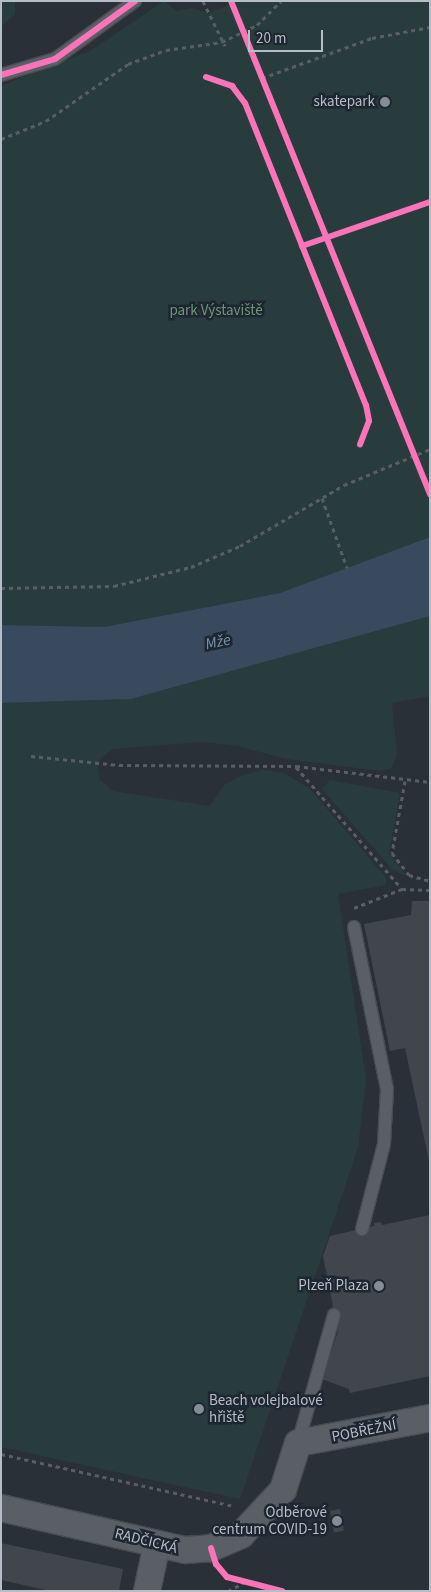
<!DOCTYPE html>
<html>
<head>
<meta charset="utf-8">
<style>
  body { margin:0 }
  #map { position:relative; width:431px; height:1592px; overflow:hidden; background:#2a3037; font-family:"Source Sans 3",sans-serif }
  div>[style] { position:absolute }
  .green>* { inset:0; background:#283c3d }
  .water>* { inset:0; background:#394a5f }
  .building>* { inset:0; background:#41464c; transform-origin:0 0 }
  .path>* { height:3px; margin-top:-1.5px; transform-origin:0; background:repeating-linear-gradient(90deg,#585e62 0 4px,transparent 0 8px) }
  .roads { filter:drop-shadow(1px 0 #484c52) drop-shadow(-1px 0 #484c52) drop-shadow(0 1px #484c52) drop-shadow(0 -1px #484c52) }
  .lane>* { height:12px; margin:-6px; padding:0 6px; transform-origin:6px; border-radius:6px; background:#5a5e65 }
  .street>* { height:26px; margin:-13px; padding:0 13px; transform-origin:13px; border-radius:13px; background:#5a5e65 }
  .cycleway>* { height:6px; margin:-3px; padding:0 3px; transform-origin:3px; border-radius:3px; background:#fb73b8 }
  .dots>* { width:14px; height:14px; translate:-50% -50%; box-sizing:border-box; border:2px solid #1e2731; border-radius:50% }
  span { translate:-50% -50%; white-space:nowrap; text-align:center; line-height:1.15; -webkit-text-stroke:5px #1e2731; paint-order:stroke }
  .poi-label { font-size:15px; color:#b4bdc8 }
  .right { translate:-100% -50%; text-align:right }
  .left { translate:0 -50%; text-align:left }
  .park-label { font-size:15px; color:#6d9774 }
  .street-label { font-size:15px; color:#b4bdc8 }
  .water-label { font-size:16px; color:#768faa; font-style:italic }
  .frame { position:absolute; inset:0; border:2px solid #b4bdc8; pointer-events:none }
  .scale { position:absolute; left:248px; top:30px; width:75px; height:22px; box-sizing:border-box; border:2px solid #b4bdc8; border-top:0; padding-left:6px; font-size:15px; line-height:18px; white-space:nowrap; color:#b4bdc8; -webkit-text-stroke:4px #1e2731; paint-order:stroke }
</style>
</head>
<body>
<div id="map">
  <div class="green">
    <div style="clip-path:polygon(1px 1px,15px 1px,15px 14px,1px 27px)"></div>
    <div style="clip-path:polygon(164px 1px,176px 11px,192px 8px,209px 13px,238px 1px,430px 1px,430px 537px,280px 593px,104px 627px,1px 625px,1px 86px,92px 50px)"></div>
    <div style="clip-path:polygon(430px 616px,430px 696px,392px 703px,397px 755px,391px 768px,381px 771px,286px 759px,238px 746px,203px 742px,112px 749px,100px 759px,98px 768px,100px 780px,113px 791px,210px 806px,225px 784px,244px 775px,263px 770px,284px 773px,310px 789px,387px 879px,385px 885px,338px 894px,366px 1079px,358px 1148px,240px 1499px,1px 1447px,1px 703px,131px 699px)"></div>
    <div style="clip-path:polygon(330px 780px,400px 793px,389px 853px,407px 877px,392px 869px,322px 789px)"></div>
  </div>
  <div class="water">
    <div style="clip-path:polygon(430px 537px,430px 616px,131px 699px,1px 703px,1px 625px,104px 627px,280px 593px)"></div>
  </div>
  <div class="building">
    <div style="clip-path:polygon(412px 901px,430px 901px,429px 1161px,405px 1048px,390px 1051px,364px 924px,411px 915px)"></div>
    <div style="clip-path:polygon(430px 1215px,430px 1376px,350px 1393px,349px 1389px,322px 1379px,338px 1331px,323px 1256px,330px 1236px,374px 1226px,374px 1223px,381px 1222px,382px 1225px)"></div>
    <div style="left:340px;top:1509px;width:22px;height:10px;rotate:80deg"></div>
    <div style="clip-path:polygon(1px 1543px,123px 1569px,119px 1591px,50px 1591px,1px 1580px)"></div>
  </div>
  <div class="path">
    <div style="left:203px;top:1px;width:50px;rotate:63.9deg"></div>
    <div style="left:262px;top:78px;width:117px;rotate:-20deg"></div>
    <div style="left:372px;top:38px;width:59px;rotate:-10.7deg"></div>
    <div style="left:1px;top:139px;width:48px;rotate:-21.8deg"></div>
    <div style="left:46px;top:121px;width:100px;rotate:-34.8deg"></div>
    <div style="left:128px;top:64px;width:40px;rotate:-20.2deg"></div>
    <div style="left:166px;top:50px;width:57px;rotate:-8.1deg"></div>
    <div style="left:222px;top:42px;width:39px;rotate:-26deg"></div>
    <div style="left:257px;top:25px;width:34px;rotate:-45deg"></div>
    <div style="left:322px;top:498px;width:74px;rotate:70.3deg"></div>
    <div style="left:1px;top:588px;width:113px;rotate:-1deg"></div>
    <div style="left:114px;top:586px;width:79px;rotate:-13.9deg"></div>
    <div style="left:191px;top:567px;width:53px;rotate:-23.2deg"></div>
    <div style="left:240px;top:546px;width:121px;rotate:-30.4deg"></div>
    <div style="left:344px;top:485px;width:93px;rotate:-22.7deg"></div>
    <div style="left:31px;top:756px;width:88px;rotate:5.8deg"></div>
    <div style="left:119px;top:765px;width:177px;rotate:0.3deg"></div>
    <div style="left:296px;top:766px;width:135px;rotate:6.8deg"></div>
    <div style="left:296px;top:767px;width:162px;rotate:49deg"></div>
    <div style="left:402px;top:889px;width:28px;rotate:2deg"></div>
    <div style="left:405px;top:781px;width:73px;rotate:100.2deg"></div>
    <div style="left:392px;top:853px;width:28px;rotate:52deg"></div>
    <div style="left:409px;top:875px;width:22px;rotate:16deg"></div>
    <div style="left:354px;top:908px;width:52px;rotate:-21.6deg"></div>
    <div style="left:1px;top:1454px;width:239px;rotate:12.6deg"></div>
    <div style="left:228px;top:1591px;width:19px;rotate:-28deg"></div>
  </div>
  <div class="roads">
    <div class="lane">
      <div style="left:1px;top:75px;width:56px;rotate:-16.5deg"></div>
      <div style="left:55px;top:59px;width:99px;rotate:-35.9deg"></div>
      <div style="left:354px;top:927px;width:165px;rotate:78.5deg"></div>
      <div style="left:387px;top:1089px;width:55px;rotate:93.1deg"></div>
      <div style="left:384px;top:1144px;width:88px;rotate:104.5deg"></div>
      <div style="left:298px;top:1443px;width:133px;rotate:-74.3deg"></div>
    </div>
    <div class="street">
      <div style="left:1px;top:1508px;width:189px;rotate:12.9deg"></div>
      <div style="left:185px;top:1550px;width:26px;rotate:-4deg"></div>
      <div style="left:211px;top:1548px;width:33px;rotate:-23deg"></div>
      <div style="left:241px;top:1535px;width:62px;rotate:-47deg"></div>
      <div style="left:283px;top:1490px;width:49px;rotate:-72.3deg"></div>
      <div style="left:298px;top:1443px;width:134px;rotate:-10.7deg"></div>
      <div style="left:147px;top:1591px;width:48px;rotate:-78deg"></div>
    </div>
  </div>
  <div class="cycleway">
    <div style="left:231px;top:1px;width:532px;rotate:68.02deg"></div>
    <div style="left:1px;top:75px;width:56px;rotate:-16.5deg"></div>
    <div style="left:55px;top:59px;width:99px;rotate:-35.9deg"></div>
    <div style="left:206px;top:77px;width:28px;rotate:19deg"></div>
    <div style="left:232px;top:86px;width:21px;rotate:53deg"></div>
    <div style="left:245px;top:103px;width:325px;rotate:68.2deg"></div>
    <div style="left:366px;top:405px;width:16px;rotate:79deg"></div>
    <div style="left:369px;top:421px;width:25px;rotate:111deg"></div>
    <div style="left:302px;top:246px;width:135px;rotate:-19deg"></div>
    <div style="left:211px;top:1548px;width:17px;rotate:73deg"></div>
    <div style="left:216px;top:1564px;width:17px;rotate:50deg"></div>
    <div style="left:227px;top:1577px;width:57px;rotate:14.3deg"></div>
  </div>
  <div class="dots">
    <div style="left:385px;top:102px;background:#848c95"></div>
    <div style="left:379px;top:1286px;background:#848c95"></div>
    <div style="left:199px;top:1409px;background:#848c95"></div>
    <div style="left:337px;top:1521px;background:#848c95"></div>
  </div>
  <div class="poi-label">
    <span class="right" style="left:375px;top:102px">skatepark</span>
    <span class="right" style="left:369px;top:1286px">Plzeň Plaza</span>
    <span class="left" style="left:209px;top:1409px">Beach volejbalové<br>hřiště</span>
    <span class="right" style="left:327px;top:1521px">Odběrové<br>centrum COVID-19</span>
  </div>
  <div class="park-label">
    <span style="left:216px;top:311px">park Výstaviště</span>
  </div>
  <div class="street-label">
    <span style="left:364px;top:1431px;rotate:-11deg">POBŘEŽNÍ</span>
    <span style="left:146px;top:1541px;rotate:14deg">RADČICKÁ</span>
  </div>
  <div class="water-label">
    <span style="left:218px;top:642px;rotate:-12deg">Mže</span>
  </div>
  <div class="frame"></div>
  <div class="scale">20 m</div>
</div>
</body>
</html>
